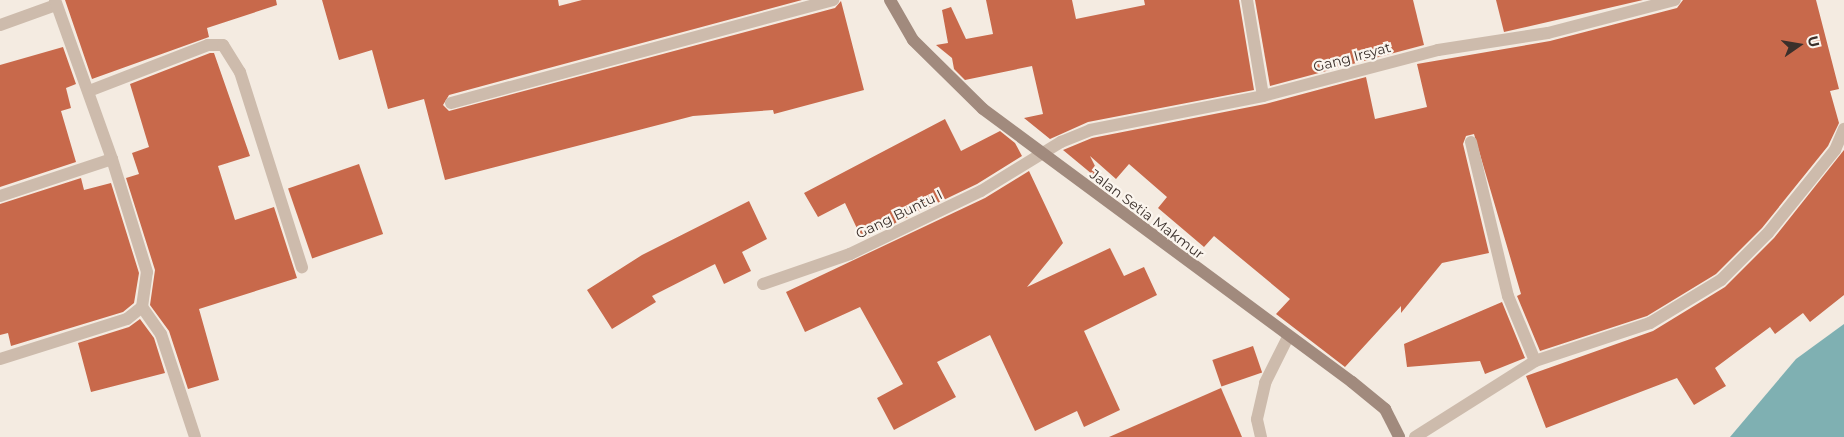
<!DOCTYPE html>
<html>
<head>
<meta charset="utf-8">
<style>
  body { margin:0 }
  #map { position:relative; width:1844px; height:437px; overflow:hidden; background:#f4ebe1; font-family:Montserrat,sans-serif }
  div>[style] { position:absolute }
  .water>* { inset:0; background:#7fb0b2 }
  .building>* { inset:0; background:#c8694b; transform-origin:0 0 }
  .service>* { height:12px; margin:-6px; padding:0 6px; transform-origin:6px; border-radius:6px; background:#cdbbac }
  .minor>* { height:12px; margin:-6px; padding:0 6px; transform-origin:6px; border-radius:6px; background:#cdbbac }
  .secondary>* { height:12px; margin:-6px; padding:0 6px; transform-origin:6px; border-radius:6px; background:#a18a7d }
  span { translate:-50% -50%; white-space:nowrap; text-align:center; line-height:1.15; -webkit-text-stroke:4.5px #fbf5ee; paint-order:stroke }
  .street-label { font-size:14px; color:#3b302b }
  .north { position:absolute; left:1774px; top:20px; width:50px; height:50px; -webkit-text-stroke:4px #fbf5ee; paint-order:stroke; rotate:77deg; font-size:14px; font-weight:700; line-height:20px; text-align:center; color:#3b302b }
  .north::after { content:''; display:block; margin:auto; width:18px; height:22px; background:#3b302b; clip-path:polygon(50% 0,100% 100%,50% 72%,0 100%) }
</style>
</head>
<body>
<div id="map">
  <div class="water">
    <div style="clip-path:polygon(1844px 324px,1844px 437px,1730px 437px,1796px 359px)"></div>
  </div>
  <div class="building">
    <div style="clip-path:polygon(65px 0,276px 0,277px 5px,207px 28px,209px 37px,92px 79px)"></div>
    <div style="clip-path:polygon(322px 0,558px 0,559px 6px,582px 0,802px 0,449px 95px,443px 105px,449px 111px,835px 8px,841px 1px,864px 90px,774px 114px,773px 110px,693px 116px,445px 180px,424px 99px,388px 109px,372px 50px,339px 60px)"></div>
    <div style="clip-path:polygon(986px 0,1072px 0,1076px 19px,1145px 5px,1144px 0,1239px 0,1254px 90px,1088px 122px,1050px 139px,1024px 118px,1043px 114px,1032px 66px,965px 80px,954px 69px,952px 58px,936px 45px,948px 43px,942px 10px,951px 7px,966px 39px,993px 34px)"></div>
    <div style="clip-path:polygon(1255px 0,1413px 0,1424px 45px,1270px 86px)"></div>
    <div style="clip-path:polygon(1496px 0,1643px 0,1504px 32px)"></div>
    <div style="clip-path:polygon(1683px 0,1816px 0,1839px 89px,1830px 91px,1839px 123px,1828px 146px,1762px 228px,1716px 274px,1647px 316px,1540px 351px,1517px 296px,1521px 294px,1474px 134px,1466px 136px,1463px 144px,1489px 253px,1442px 263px,1401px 313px,1401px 306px,1345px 367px,1276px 314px,1290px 299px,1214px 236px,1204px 247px,1158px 208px,1167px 197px,1129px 164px,1116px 179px,1090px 156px,1104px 184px,1063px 150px,1092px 138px,1265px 104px,1366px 77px,1375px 119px,1427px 107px,1417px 64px,1550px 41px,1677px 8px)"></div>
    <div style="clip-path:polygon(63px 47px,76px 84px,66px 88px,71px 108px,61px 111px,76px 162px,0 187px,0 65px)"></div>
    <div style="clip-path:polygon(210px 53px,214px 53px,250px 156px,218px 166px,235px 220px,274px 207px,297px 278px,199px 309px,219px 380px,188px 389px,169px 331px,150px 305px,155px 270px,126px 178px,139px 174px,132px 153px,149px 147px,130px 84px)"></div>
    <div style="clip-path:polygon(945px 119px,961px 151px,1000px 131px,1015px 143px,1022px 156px,977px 184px,862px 239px,845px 203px,818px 217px,804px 193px)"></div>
    <div style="clip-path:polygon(1844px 150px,1844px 295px,1810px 322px,1803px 313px,1775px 334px,1770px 327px,1715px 368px,1726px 386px,1694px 405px,1677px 378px,1546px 428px,1526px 376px,1653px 331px,1725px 287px,1774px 238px)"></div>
    <div style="left:359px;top:164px;width:74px;height:75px;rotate:71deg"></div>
    <div style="clip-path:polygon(1029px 171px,1063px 243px,1027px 287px,1110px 248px,1124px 276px,1144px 267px,1157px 295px,1084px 331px,1120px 410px,1084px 427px,1077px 411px,1035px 431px,990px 335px,937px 362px,956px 397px,894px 430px,877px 398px,903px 384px,860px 307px,805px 332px,786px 292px,985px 198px)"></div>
    <div style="clip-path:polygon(81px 178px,84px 190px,111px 183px,139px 273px,134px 303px,123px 312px,11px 346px,8px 333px,0 335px,0 204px)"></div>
    <div style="clip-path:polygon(749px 201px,767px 239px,742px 252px,751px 271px,724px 284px,715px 264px,652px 296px,656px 302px,612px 329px,587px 290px,642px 255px)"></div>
    <div style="clip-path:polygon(1502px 302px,1525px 358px,1485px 374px,1480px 361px,1407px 367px,1404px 344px)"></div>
    <div style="clip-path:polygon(140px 319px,154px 338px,165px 373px,91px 392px,78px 343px,129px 327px)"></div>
    <div style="left:1253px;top:346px;width:28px;height:43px;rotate:71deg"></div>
    <div style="clip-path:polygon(1221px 388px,1242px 437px,1109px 437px)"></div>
  </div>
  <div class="service">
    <div style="left:142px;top:307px;width:33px;rotate:55deg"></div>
    <div style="left:161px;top:334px;width:108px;rotate:71.7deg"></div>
  </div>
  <div class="minor">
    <div style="left:1247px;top:0;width:97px;rotate:80.5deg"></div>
    <div style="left:0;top:25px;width:59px;rotate:-19.7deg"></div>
    <div style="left:89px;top:91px;width:128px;rotate:-21.1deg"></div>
    <div style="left:208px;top:45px;width:15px"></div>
    <div style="left:223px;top:45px;width:32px;rotate:58deg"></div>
    <div style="left:240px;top:72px;width:205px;rotate:72.4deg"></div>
    <div style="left:451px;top:103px;width:396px;rotate:-15.1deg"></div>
    <div style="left:1471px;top:142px;width:158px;rotate:76.5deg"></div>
    <div style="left:1508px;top:296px;width:70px;rotate:67.4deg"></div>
    <div style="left:0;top:196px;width:118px;rotate:-18.3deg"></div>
    <div style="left:112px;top:159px;width:169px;rotate:-109.7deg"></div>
    <div style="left:763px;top:284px;width:92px;rotate:-19deg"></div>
    <div style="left:850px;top:254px;width:145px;rotate:-25.7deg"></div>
    <div style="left:981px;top:191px;width:94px;rotate:-31.5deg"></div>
    <div style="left:1061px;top:142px;width:31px;rotate:-22deg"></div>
    <div style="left:1090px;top:130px;width:176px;rotate:-11.1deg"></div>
    <div style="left:1263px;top:96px;width:181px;rotate:-14.7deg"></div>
    <div style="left:1438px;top:50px;width:111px;rotate:-8.8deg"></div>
    <div style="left:1548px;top:33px;width:131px;rotate:-14.6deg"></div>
    <div style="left:0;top:359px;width:133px;rotate:-17.5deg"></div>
    <div style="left:127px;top:319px;width:19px;rotate:-39deg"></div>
    <div style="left:142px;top:307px;width:35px;rotate:-82deg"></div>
    <div style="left:147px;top:272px;width:118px;rotate:-107.2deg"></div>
    <div style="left:1261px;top:437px;width:18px;rotate:-103deg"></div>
    <div style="left:1257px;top:419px;width:37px;rotate:-77deg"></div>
    <div style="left:1265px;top:383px;width:51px;rotate:-63.4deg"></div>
    <div style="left:1415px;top:437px;width:142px;rotate:-32.3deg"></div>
    <div style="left:1535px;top:361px;width:121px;rotate:-18.3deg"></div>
    <div style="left:1650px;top:323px;width:83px;rotate:-31.2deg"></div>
    <div style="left:1721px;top:280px;width:66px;rotate:-45deg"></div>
    <div style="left:1768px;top:233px;width:107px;rotate:-51.1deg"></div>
    <div style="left:1835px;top:150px;width:23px;rotate:-67deg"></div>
  </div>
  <div class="secondary">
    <div style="left:890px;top:0;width:46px;rotate:60.1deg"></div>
    <div style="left:913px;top:40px;width:98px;rotate:44.6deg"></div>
    <div style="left:983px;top:109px;width:459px;rotate:36.5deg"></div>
    <div style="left:1352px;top:382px;width:43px;rotate:39.3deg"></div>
    <div style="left:1385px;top:409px;width:31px;rotate:63deg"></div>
  </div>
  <div class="street-label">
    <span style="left:1352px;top:57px;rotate:-15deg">Gang Irsyat</span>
    <span style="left:899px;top:214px;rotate:-26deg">Gang Buntu I</span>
    <span style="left:1147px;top:214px;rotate:37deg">Jalan Setia Makmur</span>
  </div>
  <div class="north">U</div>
</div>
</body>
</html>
